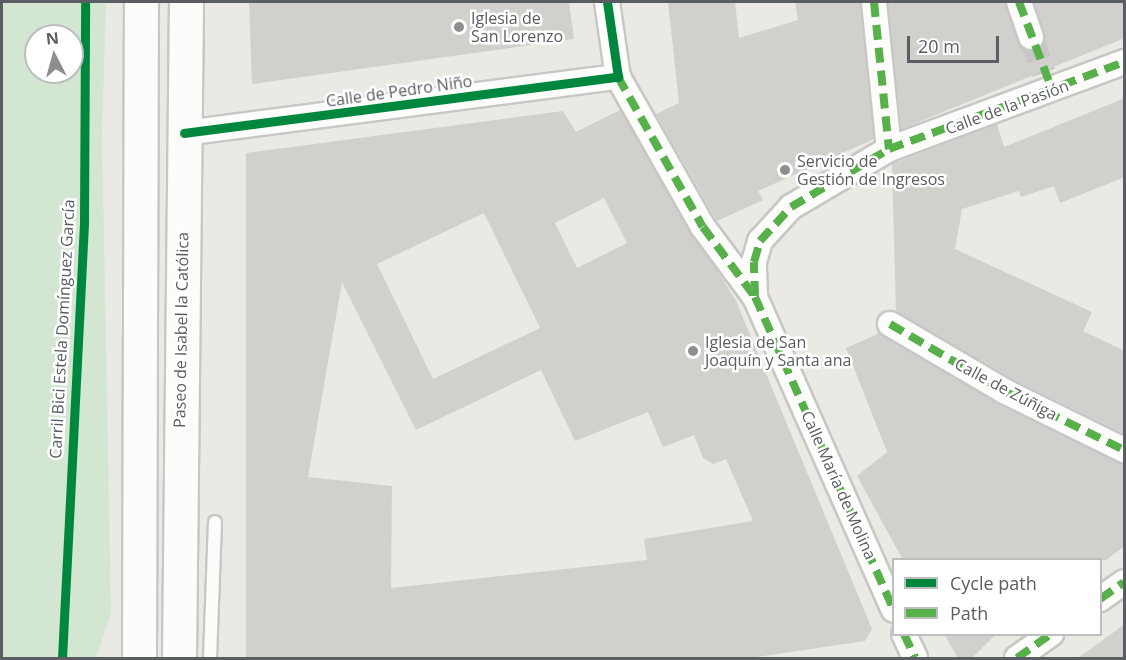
<!DOCTYPE html>
<html>
<head>
<meta charset="utf-8">
<style>
  body { margin:0 }
  #map { position:relative; width:1126px; height:660px; overflow:hidden; background:#eae9e4; font-family:"Open Sans",sans-serif }
  div>[style] { position:absolute }
  .green>* { inset:0; background:#d2e6d1 }
  .building>* { inset:0; background:#d1d0cd }
  .street-tunnel>* { height:24px; margin-top:-12px; transform-origin:0; background:repeating-linear-gradient(90deg,#c6c6c4 0 24px,transparent 0 36px) }
  .roads { filter:drop-shadow(2px 0 #c7c7c6) drop-shadow(-2px 0 #c7c7c6) drop-shadow(0 2px #c7c7c6) drop-shadow(0 -2px #c7c7c6) }
  .lane>* { height:12px; margin:-6px; padding:0 6px; transform-origin:6px; border-radius:6px; background:#fcfcfb }
  .street>* { height:24px; margin:-12px; padding:0 12px; transform-origin:12px; border-radius:12px; background:#fcfcfb }
  .secondary>* { height:33px; margin:-16.5px; padding:0 16.5px; transform-origin:16.5px; border-radius:16.5px; background:#fcfcfb }
  .quiet>* { height:8px; margin-top:-4px; transform-origin:0; background:repeating-linear-gradient(90deg,#58b04a 0 15px,transparent 0 23px) }
  .cycleway>* { height:9px; margin:-4.5px; padding:0 4.5px; transform-origin:4.5px; border-radius:4.5px; background:#00873e }
  .dots>* { width:16px; height:16px; translate:-50% -50%; box-sizing:border-box; border:3px solid #fff; border-radius:50% }
  span { translate:-50% -50%; white-space:nowrap; text-align:center; line-height:1.15; -webkit-text-stroke:5px #fff; paint-order:stroke }
  .poi-label { font-size:16px; color:#5a5d62 }
  .left { translate:0 -50%; text-align:left }
  .street-label { font-size:16px; color:#5a5d62 }
  .frame { position:absolute; inset:0; border:3px solid #5a5d62; pointer-events:none }
  .legend { position:absolute; left:892px; top:558px; width:210px; height:78px; box-sizing:border-box; background:#fff; border:2px solid #bdbec0; margin:0; padding:8px 10px; list-style:none; font-size:18px; color:#5a5d62 }
  .legend li { display:flex; align-items:center; gap:12px; height:30px }
  .legend b { width:30px; border:2px solid #bdbec0 }
  .north { position:absolute; left:24px; top:24px; width:60px; height:60px; box-sizing:border-box; background:#fff; border:2px solid #bdbec0; border-radius:50%; rotate:354deg; font-size:16px; font-weight:700; line-height:24px; text-align:center; color:#5a5d62 }
  .north::after { content:''; display:block; margin:auto; width:21px; height:27px; background:#8c8e90; clip-path:polygon(50% 0,100% 100%,50% 72%,0 100%) }
  .scale { position:absolute; left:907px; top:36px; width:92px; height:27px; box-sizing:border-box; border:3px solid #5a5d62; border-top:0; padding-left:8px; font-size:18px; line-height:21px; white-space:nowrap; color:#5a5d62; -webkit-text-stroke:4px #fff; paint-order:stroke }
</style>
</head>
<body>
<div id="map">
  <div class="green">
    <div style="clip-path:polygon(evenodd,2px 2px,106px 2px,102px 133px,111px 612px,96px 658px,2px 658px,2px 2px,36px 36px,72px 36px,72px 72px,36px 72px,36px 36px)"></div>
  </div>
  <div class="building">
    <div style="clip-path:polygon(249px 2px,569px 2px,574px 39px,252px 84px)"></div>
    <div style="clip-path:polygon(668px 2px,735px 2px,739px 38px,798px 20px,795px 2px,860px 2px,874px 139px,758px 191px,763px 200px,717px 221px,656px 114px,679px 103px)"></div>
    <div style="clip-path:polygon(888px 2px,1005px 2px,1018px 42px,1029px 51px,1045px 39px,1034px 2px,1125px 2px,1125px 38px,901px 129px)"></div>
    <div style="clip-path:polygon(1125px 98px,1125px 177px,1060px 203px,1054px 186px,1021px 197px,1019px 191px,962px 209px,955px 249px,1092px 312px,1083px 331px,1125px 351px,1125px 434px,1011px 378px,896px 311px,892px 164px,997px 124px,1004px 147px)"></div>
    <div style="clip-path:polygon(evenodd,620px 110px,736px 301px,872px 629px,865px 641px,750px 658px,246px 658px,246px 153px,563px 111px,576px 132px,620px 110px,604px 198px,627px 243px,577px 268px,555px 223px,604px 198px,620px 110px,484px 213px,540px 328px,433px 379px,377px 264px,484px 213px,620px 110px,342px 282px,416px 430px,541px 370px,575px 441px,648px 412px,663px 447px,694px 435px,703px 458px,713px 464px,726px 459px,753px 521px,644px 539px,647px 560px,391px 588px,392px 486px,308px 477px,342px 282px)"></div>
    <div style="clip-path:polygon(880px 333px,998px 404px,1125px 464px,1125px 546px,1106px 560px,903px 560px,857px 476px,887px 452px,846px 348px)"></div>
    <div style="clip-path:polygon(1125px 624px,1125px 658px,1078px 658px)"></div>
    <div style="clip-path:polygon(944px 634px,996px 634px,972px 658px,958px 658px)"></div>
  </div>
  <div class="street-tunnel">
    <div style="left:1031px;top:37px;width:38px;rotate:70deg"></div>
  </div>
  <div class="roads">
    <div class="lane">
      <div style="left:210px;top:658px;width:136px;rotate:-87.9deg"></div>
    </div>
    <div class="street">
      <div style="left:607px;top:2px;width:76px;rotate:81.7deg"></div>
      <div style="left:618px;top:77px;width:172px;rotate:60.5deg"></div>
      <div style="left:703px;top:227px;width:87px;rotate:53.4deg"></div>
      <div style="left:755px;top:297px;width:342px;rotate:66.1deg"></div>
      <div style="left:874px;top:2px;width:148px;rotate:84.2deg"></div>
      <div style="left:1019px;top:2px;width:37px;rotate:71deg"></div>
      <div style="left:184px;top:133px;width:438px;rotate:-7.4deg"></div>
      <div style="left:755px;top:297px;width:35px;rotate:-92deg"></div>
      <div style="left:754px;top:262px;width:22px;rotate:-74deg"></div>
      <div style="left:760px;top:241px;width:46px;rotate:-47.6deg"></div>
      <div style="left:791px;top:207px;width:114px;rotate:-30.6deg"></div>
      <div style="left:889px;top:149px;width:251px;rotate:-20.3deg"></div>
      <div style="left:890px;top:324px;width:132px;rotate:30.4deg"></div>
      <div style="left:1004px;top:391px;width:134px;rotate:26.2deg"></div>
      <div style="left:1100px;top:599px;width:29px;rotate:-35deg"></div>
      <div style="left:904px;top:634px;width:26px;rotate:65deg"></div>
      <div style="left:1017px;top:658px;width:42px;rotate:-35.2deg"></div>
    </div>
    <div class="secondary">
      <div style="left:139px;top:658px;width:656px;rotate:-89.83deg"></div>
      <div style="left:179px;top:658px;width:656px;rotate:-89.39deg"></div>
    </div>
  </div>
  <div class="quiet">
    <div style="left:874px;top:2px;width:148px;rotate:84.2deg"></div>
    <div style="left:1019px;top:2px;width:96px;rotate:69.3deg"></div>
    <div style="left:618px;top:77px;width:172px;rotate:60.5deg"></div>
    <div style="left:703px;top:227px;width:87px;rotate:53.4deg"></div>
    <div style="left:755px;top:297px;width:342px;rotate:66.1deg"></div>
    <div style="left:755px;top:296px;width:34px;rotate:-92deg"></div>
    <div style="left:754px;top:262px;width:22px;rotate:-74deg"></div>
    <div style="left:760px;top:241px;width:46px;rotate:-47.6deg"></div>
    <div style="left:791px;top:207px;width:114px;rotate:-30.6deg"></div>
    <div style="left:889px;top:149px;width:251px;rotate:-20.3deg"></div>
    <div style="left:890px;top:324px;width:132px;rotate:30.4deg"></div>
    <div style="left:1004px;top:391px;width:134px;rotate:26.2deg"></div>
    <div style="left:1100px;top:599px;width:29px;rotate:-35deg"></div>
    <div style="left:904px;top:634px;width:26px;rotate:65deg"></div>
    <div style="left:1017px;top:658px;width:42px;rotate:-35.2deg"></div>
  </div>
  <div class="cycleway">
    <div style="left:184px;top:133px;width:438px;rotate:-7.4deg"></div>
    <div style="left:618px;top:77px;width:76px;rotate:-98.3deg"></div>
    <div style="left:62px;top:658px;width:438px;rotate:-87.1deg"></div>
    <div style="left:84px;top:221px;width:219px;rotate:-89.7deg"></div>
  </div>
  <div class="dots">
    <div style="left:459px;top:27px;background:#8c8e90"></div>
    <div style="left:785px;top:170px;background:#8c8e90"></div>
    <div style="left:693px;top:351px;background:#8c8e90"></div>
  </div>
  <div class="poi-label">
    <span class="left" style="left:471px;top:27px">Iglesia de<br>San Lorenzo</span>
    <span class="left" style="left:797px;top:170px">Servicio de<br>Gestión de Ingresos</span>
    <span class="left" style="left:705px;top:351px">Iglesia de San<br>Joaquín y Santa ana</span>
  </div>
  <div class="street-label">
    <span style="left:399px;top:91px;rotate:-8deg">Calle de Pedro Niño</span>
    <span style="left:1007px;top:107px;rotate:-20deg">Calle de la Pasión</span>
    <span style="left:62px;top:329px;rotate:-87deg">Carril Bici Estela Domínguez García</span>
    <span style="left:181px;top:330px;rotate:-89deg">Paseo de Isabel la Católica</span>
    <span style="left:1006px;top:389px;rotate:28deg">Calle de Zúñiga</span>
    <span style="left:839px;top:485px;rotate:66deg">Calle María de Molina</span>
  </div>
  <div class="frame"></div>
  <ul class="legend">
  <li><b style="height:8px;background:#00873e"></b>Cycle path</li>
  <li><b style="height:8px;background:#58b04a"></b>Path</li>
  </ul>
  <div class="north">N</div>
  <div class="scale">20 m</div>
</div>
</body>
</html>
